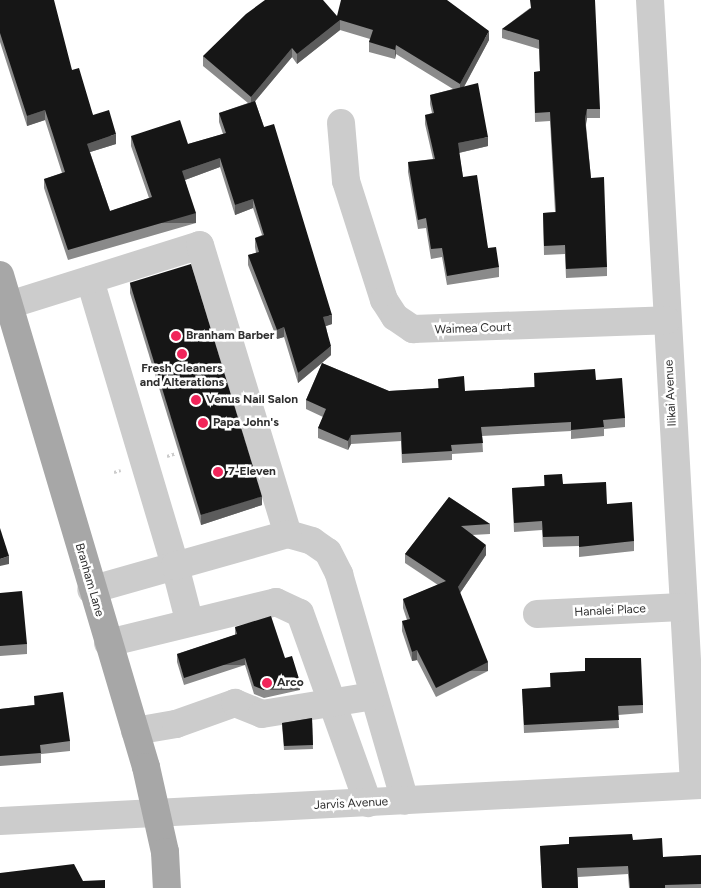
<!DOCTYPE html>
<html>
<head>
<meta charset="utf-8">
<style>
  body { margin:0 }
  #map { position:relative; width:701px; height:888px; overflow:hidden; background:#fff; font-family:Figtree,sans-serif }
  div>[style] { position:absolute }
  .path>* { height:3px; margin-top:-1.5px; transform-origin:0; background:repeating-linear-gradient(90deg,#ccc 0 2.5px,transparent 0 5px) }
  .minor>* { height:28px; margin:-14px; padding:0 14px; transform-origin:14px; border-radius:14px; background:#ccc }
  .major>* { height:28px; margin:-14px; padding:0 14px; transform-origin:14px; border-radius:14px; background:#a7a7a7 }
  .wall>* { inset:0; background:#8a8a8a }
  .shaded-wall>* { inset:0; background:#5c5c5c; transform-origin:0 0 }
  .building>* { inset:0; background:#161616; transform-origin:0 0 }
  .dots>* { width:14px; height:14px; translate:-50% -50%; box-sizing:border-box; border:2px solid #fff; border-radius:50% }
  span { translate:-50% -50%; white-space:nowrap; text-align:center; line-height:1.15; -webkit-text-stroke:5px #fff; paint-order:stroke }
  .street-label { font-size:12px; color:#2f2f2f }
  .poi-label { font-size:12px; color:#2f2f2f; font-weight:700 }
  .left { translate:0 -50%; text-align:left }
</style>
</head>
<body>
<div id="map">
  <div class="path">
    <div style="left:167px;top:456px;width:9px;rotate:-18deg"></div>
    <div style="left:114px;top:472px;width:7px;rotate:-16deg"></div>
  </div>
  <div class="minor">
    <div style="left:650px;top:0;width:786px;rotate:86.79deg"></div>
    <div style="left:341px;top:123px;width:58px;rotate:85.1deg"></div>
    <div style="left:346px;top:181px;width:125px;rotate:72.3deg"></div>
    <div style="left:384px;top:300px;width:20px;rotate:57deg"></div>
    <div style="left:395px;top:317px;width:22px;rotate:34deg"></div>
    <div style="left:413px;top:329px;width:254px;rotate:-2deg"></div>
    <div style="left:90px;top:280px;width:298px;rotate:73.4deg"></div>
    <div style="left:175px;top:566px;width:87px;rotate:164.1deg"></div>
    <div style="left:9px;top:305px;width:200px;rotate:-17.4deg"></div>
    <div style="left:200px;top:245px;width:302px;rotate:73.1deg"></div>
    <div style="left:288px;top:534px;width:25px;rotate:16deg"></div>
    <div style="left:312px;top:541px;width:19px;rotate:35deg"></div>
    <div style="left:328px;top:552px;width:25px;rotate:63deg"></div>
    <div style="left:339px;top:574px;width:236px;rotate:73.8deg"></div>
    <div style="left:537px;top:614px;width:145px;rotate:-2.8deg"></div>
    <div style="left:189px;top:620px;width:56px;rotate:-104.5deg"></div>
    <div style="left:175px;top:566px;width:117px;rotate:-15.8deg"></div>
    <div style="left:108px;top:643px;width:173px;rotate:-13.7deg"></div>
    <div style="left:276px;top:602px;width:26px;rotate:25deg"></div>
    <div style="left:300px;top:613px;width:202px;rotate:70.3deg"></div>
    <div style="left:135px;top:731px;width:42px;rotate:-9.7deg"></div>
    <div style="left:176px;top:724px;width:63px;rotate:-19.6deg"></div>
    <div style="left:235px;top:703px;width:29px;rotate:22deg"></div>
    <div style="left:262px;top:714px;width:112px;rotate:-9.2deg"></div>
    <div style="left:0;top:821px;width:702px;rotate:-2.94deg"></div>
  </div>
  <div class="major">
    <div style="left:0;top:275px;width:513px;rotate:73.47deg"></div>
    <div style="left:146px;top:767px;width:87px;rotate:77.4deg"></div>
    <div style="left:165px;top:852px;width:36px;rotate:87deg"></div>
  </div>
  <div class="wall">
    <div style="clip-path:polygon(0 0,72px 70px,93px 115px,116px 144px,90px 152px,110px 211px,149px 198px,131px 146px,131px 136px,188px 144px,223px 134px,219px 122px,219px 113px,248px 103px,203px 66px,203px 56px,337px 16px,489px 40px,464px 87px,488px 146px,459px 153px,463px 177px,488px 248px,499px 267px,499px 277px,447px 285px,442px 257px,431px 259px,426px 228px,418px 229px,408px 172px,408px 162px,433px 159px,425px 124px,425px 115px,432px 113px,430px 104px,430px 95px,453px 89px,396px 54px,395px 59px,369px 52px,369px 42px,370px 39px,340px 30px,297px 64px,292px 57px,255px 101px,332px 324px,326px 326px,331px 355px,322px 363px,389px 391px,438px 388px,438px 379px,465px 391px,534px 387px,534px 373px,596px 380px,625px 418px,625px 427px,604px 429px,604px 436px,571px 439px,571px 431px,482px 436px,483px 452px,452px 454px,452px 460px,402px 463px,401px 441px,351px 444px,348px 450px,318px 438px,318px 428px,323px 417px,306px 409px,306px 400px,322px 363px,298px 383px,284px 337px,277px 339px,248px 265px,248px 255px,256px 253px,255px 247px,255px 238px,262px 235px,253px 208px,235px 215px,220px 167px,185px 180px,196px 223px,68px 260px,44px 188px,44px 179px,62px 173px,45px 120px,27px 126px,0 42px)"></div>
    <div style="clip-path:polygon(530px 8px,600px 109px,600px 118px,587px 118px,586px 125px,591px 178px,607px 267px,607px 276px,566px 278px,565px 254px,544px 255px,543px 213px,555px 212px,550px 121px,535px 122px,534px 72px,540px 72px,539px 49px,502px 38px,502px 29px)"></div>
    <div style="clip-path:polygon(130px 283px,262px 505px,201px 525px,130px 293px)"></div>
    <div style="clip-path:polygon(544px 475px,607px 504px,634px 541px,634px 551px,579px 557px,579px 546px,543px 547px,542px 530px,514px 532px,512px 488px,544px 486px)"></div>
    <div style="clip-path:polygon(449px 497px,490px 524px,490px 534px,472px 535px,486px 555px,460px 593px,488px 671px,436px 697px,417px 660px,412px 661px,402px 631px,402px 621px,407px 620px,403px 608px,403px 599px,438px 585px,405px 563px,405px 554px)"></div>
    <div style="clip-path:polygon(0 593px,27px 644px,27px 654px,0 656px)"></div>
    <div style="clip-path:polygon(235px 627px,285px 658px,300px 690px,264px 698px,254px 694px,245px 665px,184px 685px,177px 662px,177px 654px,235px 635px)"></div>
    <div style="clip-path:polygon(585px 658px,643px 705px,643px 713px,618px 715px,619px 728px,524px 733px,522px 689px,550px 687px,550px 673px,585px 671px)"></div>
    <div style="clip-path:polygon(34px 696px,70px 741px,70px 751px,41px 754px,41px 763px,0 766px,0 709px,34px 705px)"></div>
    <div style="clip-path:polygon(312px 718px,313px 749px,284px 750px,282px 723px)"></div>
    <div style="clip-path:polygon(633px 840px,663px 857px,701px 855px,701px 888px,629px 888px,628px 874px,578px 877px,578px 888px,542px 888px,540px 846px)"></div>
  </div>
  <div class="shaded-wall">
    <div style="clip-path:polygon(340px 20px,340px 30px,297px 64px,297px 54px)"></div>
    <div style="clip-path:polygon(489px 31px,489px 40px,460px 94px,460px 84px)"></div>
    <div style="clip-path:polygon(396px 45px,396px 54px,395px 59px,395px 50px)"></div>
    <div style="clip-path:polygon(292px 48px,292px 57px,251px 106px,251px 97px)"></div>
    <div style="clip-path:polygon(587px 109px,587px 118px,585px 128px,585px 119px)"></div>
    <div style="clip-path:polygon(45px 110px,45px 120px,27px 126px,27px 116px)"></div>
    <div style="clip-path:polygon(116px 134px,116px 144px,87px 153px,87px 144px)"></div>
    <div style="clip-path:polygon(488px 137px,488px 146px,458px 153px,458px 143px)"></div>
    <div style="clip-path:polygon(220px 158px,220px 167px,182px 181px,182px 171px)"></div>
    <div style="clip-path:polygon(253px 199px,253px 208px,235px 215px,235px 205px)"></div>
    <div style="left:196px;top:213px;width:10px;height:133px;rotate:90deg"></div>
    <div style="clip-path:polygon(332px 315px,332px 324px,323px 327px,323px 317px)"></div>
    <div style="clip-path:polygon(284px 327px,284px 337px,277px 339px,277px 330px)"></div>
    <div style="clip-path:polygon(331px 346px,331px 355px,298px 383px,298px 373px)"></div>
    <div style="clip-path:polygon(351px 435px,351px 444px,348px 450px,348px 441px)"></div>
    <div style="clip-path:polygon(262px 496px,262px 505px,201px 525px,201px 515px)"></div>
    <div style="clip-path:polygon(486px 545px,486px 555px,458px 596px,458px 587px)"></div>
    <div style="clip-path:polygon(9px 556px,9px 564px,0 566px,0 559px)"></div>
    <div style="clip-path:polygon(417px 650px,417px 660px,412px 661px,412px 652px)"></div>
    <div style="left:245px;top:658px;width:7px;height:64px;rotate:90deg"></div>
    <div style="left:488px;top:662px;width:9px;height:58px;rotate:90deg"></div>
    <div style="left:300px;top:682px;width:8px;height:37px;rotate:90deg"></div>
  </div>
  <div class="building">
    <div style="clip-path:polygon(0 0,54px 0,72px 70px,79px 68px,93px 115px,109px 110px,116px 134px,87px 144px,110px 211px,152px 197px,131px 136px,180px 120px,188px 144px,226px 133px,219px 113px,255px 101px,264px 127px,274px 124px,332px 315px,323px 317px,331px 346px,298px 373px,284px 327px,277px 330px,248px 255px,259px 252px,255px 238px,264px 235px,253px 199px,235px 205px,220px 158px,182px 171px,196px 213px,68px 250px,44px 179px,65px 172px,45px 110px,27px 116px,0 33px)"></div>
    <div style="clip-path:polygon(265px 0,323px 0,337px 16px,341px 0,447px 0,489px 31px,460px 84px,396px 45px,395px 50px,369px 42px,373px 30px,340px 20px,297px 54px,292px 48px,251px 97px,203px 56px,246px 14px)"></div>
    <div style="clip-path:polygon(530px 0,595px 0,600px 109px,587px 109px,585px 119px,591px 178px,604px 177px,607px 267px,566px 269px,565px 245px,544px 246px,543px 213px,556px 212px,550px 112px,535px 113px,534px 72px,540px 71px,539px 40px,502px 29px,531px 8px)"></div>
    <div style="clip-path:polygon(478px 83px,488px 137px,458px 143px,463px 177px,477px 175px,488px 248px,496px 247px,499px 267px,447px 276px,442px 248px,431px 249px,426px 218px,418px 220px,408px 162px,435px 159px,425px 115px,434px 113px,430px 95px)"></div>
    <div style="left:191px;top:264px;width:243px;height:64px;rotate:73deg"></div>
    <div style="clip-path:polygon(322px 363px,389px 391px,439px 388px,438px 379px,464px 376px,465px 391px,535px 387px,534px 373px,595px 369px,596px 380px,622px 378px,625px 418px,603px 420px,604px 427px,571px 430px,571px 422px,481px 427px,483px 443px,451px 445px,452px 451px,402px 454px,401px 432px,351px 435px,348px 441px,318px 428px,326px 409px,306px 400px)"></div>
    <div style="clip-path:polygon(562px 474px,563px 484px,606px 482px,607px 504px,632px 502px,634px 541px,579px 547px,579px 536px,543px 537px,542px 521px,514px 523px,512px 488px,545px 486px,544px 475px)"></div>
    <div style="clip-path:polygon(449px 497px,490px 524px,461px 526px,486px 545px,458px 587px,488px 662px,436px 688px,417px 650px,412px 652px,402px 621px,410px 619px,403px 599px,446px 581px,405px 554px)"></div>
    <div style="clip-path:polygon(0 528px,9px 556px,0 559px)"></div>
    <div style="clip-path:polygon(22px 591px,27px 644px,0 646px,0 593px)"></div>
    <div style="clip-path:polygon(271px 616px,285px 658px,292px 656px,300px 682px,264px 690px,254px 686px,245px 658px,184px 678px,177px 654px,237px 634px,235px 627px)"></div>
    <div style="clip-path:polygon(585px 658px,641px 658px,643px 705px,618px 706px,619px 720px,524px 725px,522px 689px,551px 687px,550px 673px,585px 671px)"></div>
    <div style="clip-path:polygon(63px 692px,70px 741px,40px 745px,41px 753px,0 756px,0 709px,35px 705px,34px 696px)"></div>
    <div style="clip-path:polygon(312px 718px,313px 745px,284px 746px,282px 723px)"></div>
    <div style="clip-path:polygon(632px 834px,633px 840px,662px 838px,663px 857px,701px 855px,701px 884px,665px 885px,665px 888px,630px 888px,628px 866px,577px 868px,578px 888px,542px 888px,540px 846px,569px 844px,569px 837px)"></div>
    <div style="clip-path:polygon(74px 864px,83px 881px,105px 880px,105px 888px,0 888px,0 873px)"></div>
  </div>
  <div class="dots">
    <div style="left:176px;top:336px;background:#f1255a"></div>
    <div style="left:182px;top:354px;background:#f1255a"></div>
    <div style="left:196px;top:400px;background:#f1255a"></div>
    <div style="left:203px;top:423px;background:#f1255a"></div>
    <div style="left:218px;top:472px;background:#f1255a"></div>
    <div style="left:267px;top:683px;background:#f1255a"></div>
  </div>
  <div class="street-label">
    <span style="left:473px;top:329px;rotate:-2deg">Waimea Court</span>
    <span style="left:671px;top:393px;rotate:-93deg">Ilikai Avenue</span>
    <span style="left:89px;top:580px;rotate:74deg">Branham Lane</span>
    <span style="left:610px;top:611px;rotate:-3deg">Hanalei Place</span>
    <span style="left:351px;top:804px;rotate:-3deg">Jarvis Avenue</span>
  </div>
  <div class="poi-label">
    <span class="left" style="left:186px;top:336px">Branham Barber</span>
    <span style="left:182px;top:376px">Fresh Cleaners<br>and Alterations</span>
    <span class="left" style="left:206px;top:400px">Venus Nail Salon</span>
    <span class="left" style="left:213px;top:423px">Papa John's</span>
    <span class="left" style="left:228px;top:472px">7-Eleven</span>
    <span class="left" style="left:277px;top:683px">Arco</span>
  </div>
</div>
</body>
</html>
